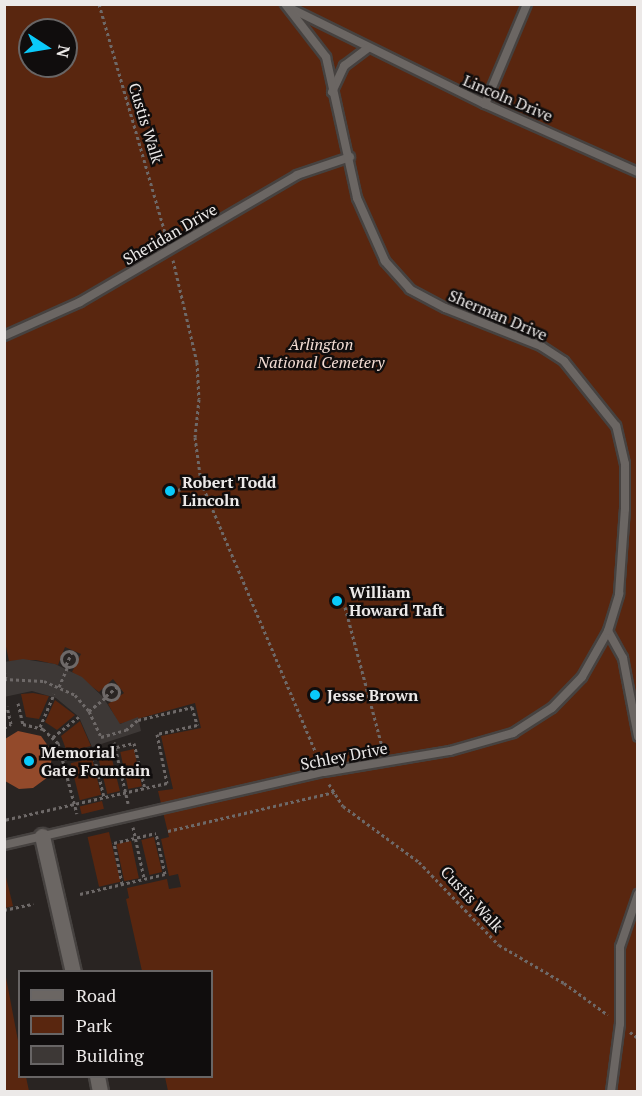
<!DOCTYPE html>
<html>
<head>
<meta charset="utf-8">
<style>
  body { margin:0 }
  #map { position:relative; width:642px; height:1096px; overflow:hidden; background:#292422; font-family:"PT Serif",serif }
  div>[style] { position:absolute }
  .green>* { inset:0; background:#59260f; transform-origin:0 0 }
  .water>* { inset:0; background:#934a2b }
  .building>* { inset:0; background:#3d3836 }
  .path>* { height:3px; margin-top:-1.5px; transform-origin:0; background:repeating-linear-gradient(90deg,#6e6968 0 3px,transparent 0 6px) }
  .path>.ring { margin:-1.5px; padding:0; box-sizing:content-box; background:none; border:3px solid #6e6968; border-radius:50% }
  .roads { filter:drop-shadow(2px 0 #464240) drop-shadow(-2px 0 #464240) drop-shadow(0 2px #464240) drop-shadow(0 -2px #464240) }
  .service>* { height:8px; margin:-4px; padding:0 4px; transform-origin:4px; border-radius:4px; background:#6b6663 }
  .minor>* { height:15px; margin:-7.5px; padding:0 7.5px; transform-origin:7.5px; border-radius:7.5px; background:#6b6663 }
  .dots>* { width:16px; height:16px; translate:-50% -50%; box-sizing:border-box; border:3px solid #100d0d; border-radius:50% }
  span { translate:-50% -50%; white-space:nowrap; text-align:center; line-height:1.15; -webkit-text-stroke:5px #100d0d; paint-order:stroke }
  .street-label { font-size:16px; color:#ece9e8 }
  .park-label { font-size:16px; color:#f3ddd4; font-style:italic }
  .poi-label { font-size:16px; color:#ece9e8; font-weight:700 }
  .left { translate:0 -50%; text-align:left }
  .frame { position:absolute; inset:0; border:6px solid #ece9e8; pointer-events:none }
  .legend { position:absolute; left:18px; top:970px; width:195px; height:108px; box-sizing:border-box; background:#100d0d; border:2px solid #686565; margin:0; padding:8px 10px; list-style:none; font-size:18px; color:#ece9e8 }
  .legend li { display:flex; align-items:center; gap:12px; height:30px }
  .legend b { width:30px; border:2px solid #686565 }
  .north { position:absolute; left:18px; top:18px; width:60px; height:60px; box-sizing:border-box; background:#100d0d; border:2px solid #686565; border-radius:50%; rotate:102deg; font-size:16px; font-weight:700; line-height:24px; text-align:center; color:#ece9e8 }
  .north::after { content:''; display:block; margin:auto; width:21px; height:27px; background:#0acafa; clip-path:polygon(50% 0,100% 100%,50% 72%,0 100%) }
</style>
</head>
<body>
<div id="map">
  <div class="green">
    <div style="clip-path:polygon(evenodd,5px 5px,637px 5px,637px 1091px,168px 1091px,165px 1077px,212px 1076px,212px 972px,142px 971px,126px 899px,129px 898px,127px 888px,167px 879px,169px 889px,181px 887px,178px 874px,169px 876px,161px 839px,169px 837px,158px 791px,173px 789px,161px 736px,201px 728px,195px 703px,119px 724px,108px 704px,124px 693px,113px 679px,99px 692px,72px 672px,81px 654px,65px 647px,58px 665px,36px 660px,9px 661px,5px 642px,5px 5px,30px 30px,66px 30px,66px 66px,30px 66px,30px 30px)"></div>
    <div style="clip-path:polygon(33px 693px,49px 696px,39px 719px,26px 717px,21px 694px)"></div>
    <div style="clip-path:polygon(55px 700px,75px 715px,57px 730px,45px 722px)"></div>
    <div style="clip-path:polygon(80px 721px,91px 746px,67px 752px,61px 736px)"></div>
    <div style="left:134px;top:749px;width:38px;height:14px;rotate:78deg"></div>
    <div style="left:111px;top:755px;width:37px;height:13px;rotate:76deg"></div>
    <div style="left:92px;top:758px;width:38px;height:22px;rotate:76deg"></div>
    <div style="left:102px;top:801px;width:8px;height:23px;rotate:76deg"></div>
    <div style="left:109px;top:832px;width:51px;height:22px;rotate:77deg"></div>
    <div style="left:154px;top:837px;width:36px;height:13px;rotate:77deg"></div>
    <div style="left:131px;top:841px;width:38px;height:15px;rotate:78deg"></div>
    <div style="clip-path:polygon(4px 869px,13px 906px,5px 908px,4px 908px)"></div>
    <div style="clip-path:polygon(5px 972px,19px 1046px,20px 1076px,26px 1077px,29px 1091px,5px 1091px)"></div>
  </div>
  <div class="water">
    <div style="clip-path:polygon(12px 702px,18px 731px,41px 736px,53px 753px,48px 777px,33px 788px,19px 789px,5px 781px,5px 739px,18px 731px)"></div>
  </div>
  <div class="building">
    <div style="clip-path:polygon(23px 659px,55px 664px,82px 677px,103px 697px,120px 724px,138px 717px,141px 731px,92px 747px,79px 717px,56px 698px,32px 691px,4px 697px,4px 662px)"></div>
  </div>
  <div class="path">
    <div style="left:99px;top:4px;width:245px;rotate:73.9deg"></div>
    <div style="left:173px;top:260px;width:105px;rotate:76.8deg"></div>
    <div style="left:197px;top:362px;width:37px;rotate:87deg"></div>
    <div style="left:199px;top:399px;width:38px;rotate:96deg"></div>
    <div style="left:195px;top:437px;width:45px;rotate:82.4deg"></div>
    <div style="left:201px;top:482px;width:304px;rotate:67deg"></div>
    <div style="left:178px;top:490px;width:24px;rotate:-19deg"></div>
    <div style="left:345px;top:607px;width:148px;rotate:75.1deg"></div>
    <div style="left:4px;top:650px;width:10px;rotate:90deg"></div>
    <div class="ring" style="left:61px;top:651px;width:13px;height:13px"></div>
    <div style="left:66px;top:665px;width:14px;rotate:-65deg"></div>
    <div style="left:4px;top:671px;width:7px;rotate:74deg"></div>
    <div style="left:4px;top:679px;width:40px;rotate:2.9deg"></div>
    <div style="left:44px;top:681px;width:34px;rotate:24deg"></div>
    <div style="left:75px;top:695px;width:21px;rotate:49deg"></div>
    <div style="left:89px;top:711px;width:29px;rotate:65deg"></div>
    <div style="left:101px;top:737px;width:26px;rotate:-16deg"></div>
    <div style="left:126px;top:730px;width:16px;rotate:-40deg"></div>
    <div style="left:138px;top:720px;width:56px;rotate:-13.5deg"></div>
    <div style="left:192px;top:707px;width:19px;rotate:74deg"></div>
    <div style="left:197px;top:725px;width:41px;rotate:167.3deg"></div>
    <div style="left:157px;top:734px;width:50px;rotate:78.5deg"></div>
    <div style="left:167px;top:783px;width:167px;rotate:167.2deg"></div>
    <div class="ring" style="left:103px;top:684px;width:13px;height:13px"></div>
    <div style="left:59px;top:687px;width:21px;rotate:-67deg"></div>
    <div style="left:106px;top:696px;width:14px;rotate:-39deg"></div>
    <div style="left:18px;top:703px;width:22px;rotate:77deg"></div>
    <div style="left:23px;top:724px;width:21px;rotate:14deg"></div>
    <div style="left:43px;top:729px;width:21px;rotate:43deg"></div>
    <div style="left:58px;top:743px;width:73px;rotate:75deg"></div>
    <div style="left:89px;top:711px;width:21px;rotate:-39deg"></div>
    <div style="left:40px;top:727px;width:36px;rotate:-67deg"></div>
    <div style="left:4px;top:728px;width:8px;rotate:-30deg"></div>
    <div style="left:11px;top:724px;width:18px;rotate:-103deg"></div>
    <div style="left:53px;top:737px;width:33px;rotate:-38deg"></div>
    <div style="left:114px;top:742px;width:63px;rotate:77.1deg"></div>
    <div style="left:93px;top:752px;width:46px;rotate:76.3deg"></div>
    <div style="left:64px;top:759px;width:72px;rotate:-12.9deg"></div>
    <div style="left:134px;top:743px;width:47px;rotate:76.6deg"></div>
    <div style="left:329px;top:784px;width:26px;rotate:58deg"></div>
    <div style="left:343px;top:806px;width:94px;rotate:36.4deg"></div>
    <div style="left:419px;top:862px;width:115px;rotate:46.1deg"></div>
    <div style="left:499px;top:945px;width:75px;rotate:30.3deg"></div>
    <div style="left:564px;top:983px;width:54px;rotate:36deg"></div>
    <div style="left:133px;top:827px;width:52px;rotate:77.8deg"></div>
    <div style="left:168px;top:831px;width:171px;rotate:-13.2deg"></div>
    <div style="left:122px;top:884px;width:42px;rotate:-101deg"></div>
    <div style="left:114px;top:843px;width:43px;rotate:-13.4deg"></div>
    <div style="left:80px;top:894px;width:87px;rotate:-13.2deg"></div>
    <div style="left:165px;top:874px;width:42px;rotate:-102.4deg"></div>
    <div style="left:4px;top:910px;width:30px;rotate:-12deg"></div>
    <div style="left:630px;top:1032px;width:10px;rotate:37deg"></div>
  </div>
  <div class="roads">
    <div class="service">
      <div style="left:290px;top:8px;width:217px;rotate:26.2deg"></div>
      <div style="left:485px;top:104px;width:167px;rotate:24deg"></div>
      <div style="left:332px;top:92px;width:29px;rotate:-65deg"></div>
      <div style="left:344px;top:66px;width:30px;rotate:-37deg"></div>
      <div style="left:485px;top:104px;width:108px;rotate:-67.2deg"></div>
      <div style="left:4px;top:336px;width:83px;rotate:-24.1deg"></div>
      <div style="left:80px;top:302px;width:251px;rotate:-30.3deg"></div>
      <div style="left:297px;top:175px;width:56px;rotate:-18.8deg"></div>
      <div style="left:608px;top:631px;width:31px;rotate:61deg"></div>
      <div style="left:623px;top:658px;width:80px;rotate:79.2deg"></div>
      <div style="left:4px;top:845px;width:328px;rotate:-12.9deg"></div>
      <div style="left:324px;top:772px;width:128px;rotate:-9.5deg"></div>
      <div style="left:450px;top:751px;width:66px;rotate:-15.9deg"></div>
      <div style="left:513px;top:733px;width:46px;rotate:-32.7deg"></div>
      <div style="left:552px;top:708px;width:43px;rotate:-45.9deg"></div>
      <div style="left:582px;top:677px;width:53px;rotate:-60.5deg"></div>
      <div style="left:608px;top:631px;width:39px;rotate:-73deg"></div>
      <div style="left:619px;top:594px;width:85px;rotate:-86deg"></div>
      <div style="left:625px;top:509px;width:45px;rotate:-90deg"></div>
      <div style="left:625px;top:464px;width:39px;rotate:-103deg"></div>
      <div style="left:616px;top:426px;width:83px;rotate:-128.7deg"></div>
      <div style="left:564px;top:361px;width:27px;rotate:-147deg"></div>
      <div style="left:541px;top:346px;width:103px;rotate:-158.4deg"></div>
      <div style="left:445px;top:308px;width:40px;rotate:-152deg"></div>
      <div style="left:410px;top:289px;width:38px;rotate:-132deg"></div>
      <div style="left:385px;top:261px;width:69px;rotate:-114deg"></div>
      <div style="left:357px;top:198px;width:144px;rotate:-102.4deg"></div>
      <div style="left:326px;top:57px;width:67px;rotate:-127.7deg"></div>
      <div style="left:611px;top:1092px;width:69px;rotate:-82.5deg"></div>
      <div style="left:620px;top:1024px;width:77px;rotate:-90deg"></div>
      <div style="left:620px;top:947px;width:56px;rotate:-71.2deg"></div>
    </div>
    <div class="minor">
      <div style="left:42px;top:836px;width:139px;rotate:77.2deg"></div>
      <div style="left:97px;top:1076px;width:16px;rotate:79deg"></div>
    </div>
  </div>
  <div class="dots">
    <div style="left:170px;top:491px;background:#0acafa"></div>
    <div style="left:337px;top:601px;background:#0acafa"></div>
    <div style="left:315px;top:695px;background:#0acafa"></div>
    <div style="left:29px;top:761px;background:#0acafa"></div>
  </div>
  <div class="street-label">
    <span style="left:508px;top:98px;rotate:23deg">Lincoln Drive</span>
    <span style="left:146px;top:123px;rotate:73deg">Custis Walk</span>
    <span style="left:170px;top:234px;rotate:-30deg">Sheridan Drive</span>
    <span style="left:498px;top:315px;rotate:23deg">Sherman Drive</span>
    <span style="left:344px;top:756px;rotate:-11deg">Schley Drive</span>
    <span style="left:472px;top:899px;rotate:47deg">Custis Walk</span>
  </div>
  <div class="park-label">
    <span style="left:321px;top:353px">Arlington<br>National Cemetery</span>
  </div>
  <div class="poi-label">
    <span class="left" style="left:182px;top:491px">Robert Todd<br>Lincoln</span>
    <span class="left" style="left:349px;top:601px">William<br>Howard Taft</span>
    <span class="left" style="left:327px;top:695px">Jesse Brown</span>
    <span class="left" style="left:41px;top:761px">Memorial<br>Gate Fountain</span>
  </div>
  <div class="frame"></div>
  <ul class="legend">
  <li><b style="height:8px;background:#6b6663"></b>Road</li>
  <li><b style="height:16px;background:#59260f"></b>Park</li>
  <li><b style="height:16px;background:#3d3836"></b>Building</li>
  </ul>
  <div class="north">N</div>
</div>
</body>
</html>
